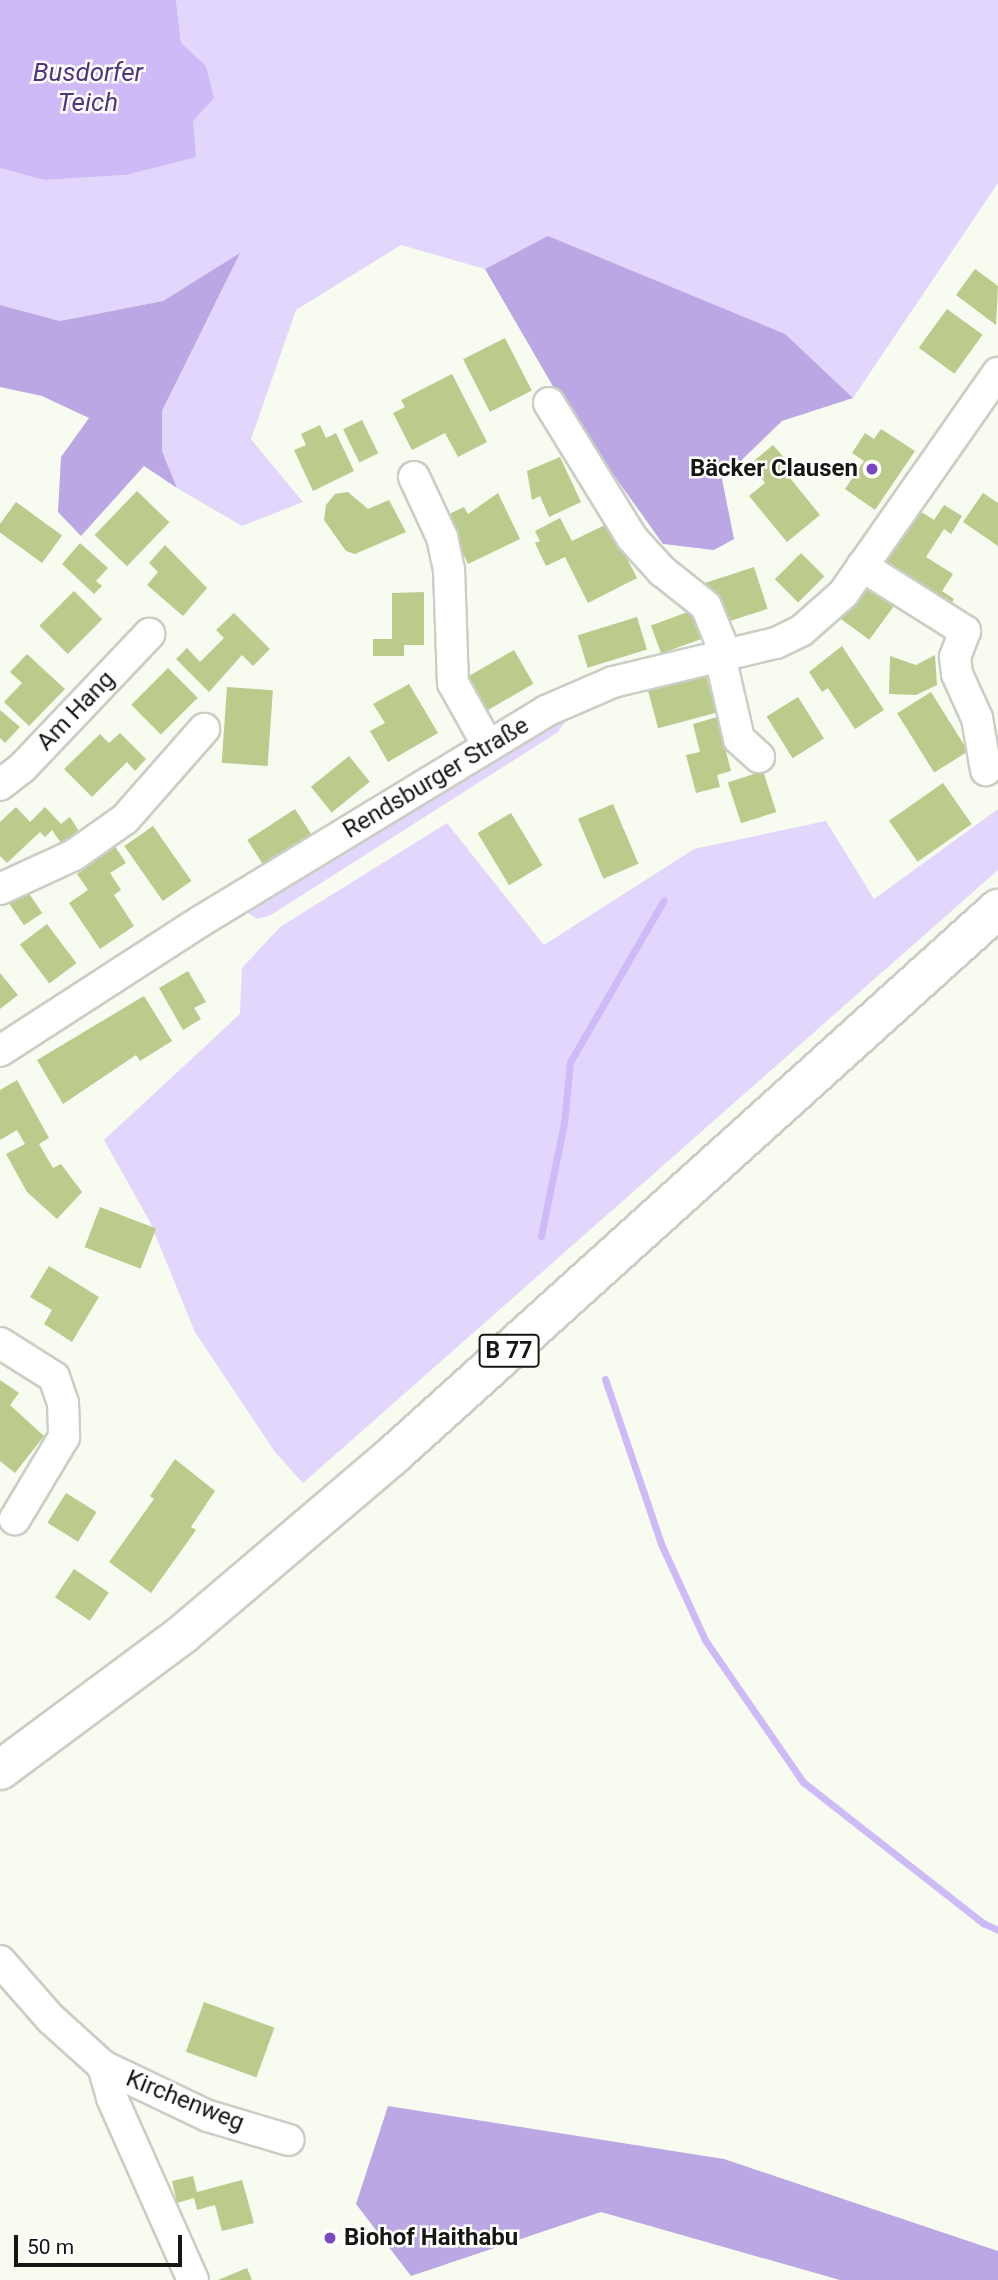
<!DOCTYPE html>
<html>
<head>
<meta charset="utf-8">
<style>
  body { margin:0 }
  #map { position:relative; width:998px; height:2280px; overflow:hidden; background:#f8fbf0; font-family:Roboto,sans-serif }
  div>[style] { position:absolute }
  .green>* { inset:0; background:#e2d6fc }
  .forest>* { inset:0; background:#bba7e3 }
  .water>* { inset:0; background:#cdbaf6 }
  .stream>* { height:7px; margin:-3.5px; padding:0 3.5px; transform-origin:3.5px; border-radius:3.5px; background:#cdbaf6 }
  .building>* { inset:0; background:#bacb8c; transform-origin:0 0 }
  .roads { filter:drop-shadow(2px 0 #cbcec4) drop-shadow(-2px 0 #cbcec4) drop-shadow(0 2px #cbcec4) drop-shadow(0 -2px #cbcec4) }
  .minor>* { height:30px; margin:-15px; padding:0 15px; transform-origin:15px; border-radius:15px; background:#fff }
  .major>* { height:38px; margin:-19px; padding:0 19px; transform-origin:19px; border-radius:19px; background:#fff }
  .dots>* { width:19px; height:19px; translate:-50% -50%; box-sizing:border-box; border:4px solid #fff; border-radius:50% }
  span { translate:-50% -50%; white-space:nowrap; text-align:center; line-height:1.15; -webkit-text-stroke:5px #fff; paint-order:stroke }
  .shield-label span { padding:2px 5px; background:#fff; border:2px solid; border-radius:5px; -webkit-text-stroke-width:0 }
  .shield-label { font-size:23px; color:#161713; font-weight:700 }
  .poi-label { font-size:24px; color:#161713; font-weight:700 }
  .right { translate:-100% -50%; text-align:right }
  .left { translate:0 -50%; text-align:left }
  .street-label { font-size:24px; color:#161713 }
  .water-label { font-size:26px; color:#52367d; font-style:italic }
  .scale { position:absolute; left:14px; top:2235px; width:168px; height:32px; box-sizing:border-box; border:4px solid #161713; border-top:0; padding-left:9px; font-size:21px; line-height:24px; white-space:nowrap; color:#161713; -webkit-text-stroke:5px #fff; paint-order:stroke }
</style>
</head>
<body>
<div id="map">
  <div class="green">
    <div style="clip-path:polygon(176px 0,998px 0,998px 183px,853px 398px,784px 334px,499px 263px,485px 269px,401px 245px,296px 310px,251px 439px,303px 502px,242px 526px,177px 488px,162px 451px,162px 411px,239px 254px,163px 301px,60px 321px,0 305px,0 168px,44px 180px,126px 175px,193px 121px,206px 66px,181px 44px)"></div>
    <div style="clip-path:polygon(569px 716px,558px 732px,271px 915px,257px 919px,243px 910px,484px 758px)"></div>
    <div style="clip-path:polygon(998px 809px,998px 870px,303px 1483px,275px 1452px,195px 1332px,150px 1222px,104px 1140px,240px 1014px,242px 968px,280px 927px,447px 823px,544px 945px,694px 849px,826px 821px,874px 899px)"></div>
  </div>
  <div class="forest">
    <div style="clip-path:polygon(548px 236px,785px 334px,853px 398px,782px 421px,722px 479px,734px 539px,714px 550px,663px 544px,565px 407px,485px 269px)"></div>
    <div style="clip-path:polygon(240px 253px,162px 411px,162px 451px,177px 488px,144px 466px,81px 536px,58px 512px,61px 457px,89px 418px,42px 396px,0 387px,0 305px,60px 321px,163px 301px)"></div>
    <div style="clip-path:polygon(388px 2106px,724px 2159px,998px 2251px,998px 2280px,840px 2280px,601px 2212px,411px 2276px,356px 2204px)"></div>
  </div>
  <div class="water">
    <div style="clip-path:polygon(0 0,176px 0,181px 43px,206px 66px,214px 98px,193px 121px,196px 157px,126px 175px,44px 180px,0 168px)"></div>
  </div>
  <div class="stream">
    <div style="left:541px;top:1236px;width:115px;rotate:-78.5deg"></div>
    <div style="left:564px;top:1123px;width:61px;rotate:-84.4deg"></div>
    <div style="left:570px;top:1062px;width:187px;rotate:-59.9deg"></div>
    <div style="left:605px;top:1379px;width:176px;rotate:71.2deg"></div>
    <div style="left:662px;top:1546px;width:103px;rotate:65.4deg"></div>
    <div style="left:705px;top:1640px;width:173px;rotate:55.4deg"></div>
    <div style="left:803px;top:1782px;width:229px;rotate:38.1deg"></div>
    <div style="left:983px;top:1923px;width:17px;rotate:25deg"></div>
  </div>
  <div class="building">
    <div style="clip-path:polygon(975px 269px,998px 286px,996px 325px,956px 295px)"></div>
    <div style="left:947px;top:309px;width:44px;height:48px;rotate:36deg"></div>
    <div style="left:505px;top:338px;width:59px;height:47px;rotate:63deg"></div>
    <div style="clip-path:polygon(452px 374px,487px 442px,458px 457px,445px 433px,412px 450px,393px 413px,405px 407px,401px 400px)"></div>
    <div style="left:362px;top:420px;width:37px;height:21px;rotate:64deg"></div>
    <div style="clip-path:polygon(320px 425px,326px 438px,336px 433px,354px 471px,313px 491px,294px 450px,306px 445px,301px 434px)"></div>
    <div style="clip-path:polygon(881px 429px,915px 451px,875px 510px,845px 489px,864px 461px,852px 453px,865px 433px,874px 439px)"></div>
    <div style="clip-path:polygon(773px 445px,792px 467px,786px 473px,820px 515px,787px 542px,749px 496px,765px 483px,750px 464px)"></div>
    <div style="clip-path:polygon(560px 457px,581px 502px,549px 517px,540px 496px,532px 500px,527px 471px)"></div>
    <div style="left:137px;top:491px;width:45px;height:61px;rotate:44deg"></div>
    <div style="clip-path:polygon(348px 492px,368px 509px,389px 500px,406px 532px,355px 554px,346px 551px,324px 520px,326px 505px,335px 494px)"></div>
    <div style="clip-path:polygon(498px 493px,520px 539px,468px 564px,445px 516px,464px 507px,468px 514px)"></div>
    <div style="clip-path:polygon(983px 493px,998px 503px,998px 546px,963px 522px)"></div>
    <div style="left:16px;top:502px;width:57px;height:34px;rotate:36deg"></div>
    <div style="clip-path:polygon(909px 504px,934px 520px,944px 505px,962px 516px,951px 534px,944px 529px,926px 557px,953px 574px,942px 591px,954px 599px,947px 610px,872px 562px)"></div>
    <div style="clip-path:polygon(560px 518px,572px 541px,609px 523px,637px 578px,588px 603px,565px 557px,546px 566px,535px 543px,540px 541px,535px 531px)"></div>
    <div style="clip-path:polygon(80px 543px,108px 568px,96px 581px,102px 586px,94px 594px,62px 564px)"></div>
    <div style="clip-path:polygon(165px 545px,207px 588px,183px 616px,147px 585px,158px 572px,149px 563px)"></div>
    <div style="left:801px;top:553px;width:33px;height:37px;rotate:45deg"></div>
    <div style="left:754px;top:567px;width:44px;height:54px;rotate:72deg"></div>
    <div style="left:866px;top:578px;width:39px;height:48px;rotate:36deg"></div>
    <div style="left:74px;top:591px;width:40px;height:49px;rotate:45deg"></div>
    <div style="clip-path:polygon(424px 592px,424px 645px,404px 645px,404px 656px,373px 656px,373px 639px,392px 639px,392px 593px)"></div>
    <div style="left:696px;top:609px;width:30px;height:48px;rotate:70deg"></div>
    <div style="clip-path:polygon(234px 613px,270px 649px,253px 666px,242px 655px,209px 692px,176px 659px,187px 648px,200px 662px,224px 638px,216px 630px)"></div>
    <div style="left:637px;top:617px;width:34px;height:62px;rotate:73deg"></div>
    <div style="clip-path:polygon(842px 646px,884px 710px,855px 729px,828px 688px,822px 692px,809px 672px)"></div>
    <div style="left:514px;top:650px;width:39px;height:54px;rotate:60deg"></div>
    <div style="clip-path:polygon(27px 654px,65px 689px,29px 726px,4px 702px,22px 683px,10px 672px)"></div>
    <div style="clip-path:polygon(935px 655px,937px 685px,916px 695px,889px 694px,890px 656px,916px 665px)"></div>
    <div style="left:168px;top:668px;width:42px;height:52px;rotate:45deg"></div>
    <div style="left:706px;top:675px;width:39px;height:60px;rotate:75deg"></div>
    <div style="clip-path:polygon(409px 684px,438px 733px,388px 762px,370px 731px,385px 723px,373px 704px)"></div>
    <div style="left:227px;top:687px;width:46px;height:76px;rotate:4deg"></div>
    <div style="left:931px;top:692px;width:70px;height:40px;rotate:58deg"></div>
    <div style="left:798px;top:697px;width:49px;height:37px;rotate:58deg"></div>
    <div style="clip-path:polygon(0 710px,20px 727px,5px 743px,0 738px)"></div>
    <div style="clip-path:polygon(717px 717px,731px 771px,717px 775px,720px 787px,696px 793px,686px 755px,700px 752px,693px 724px)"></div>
    <div style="clip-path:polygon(120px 733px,146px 759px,135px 771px,127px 762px,92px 797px,64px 769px,100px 734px,109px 743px)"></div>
    <div style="left:349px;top:756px;width:33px;height:49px;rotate:51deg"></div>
    <div style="left:763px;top:771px;width:43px;height:37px;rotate:72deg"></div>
    <div style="left:943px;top:783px;width:50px;height:66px;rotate:55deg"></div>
    <div style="left:613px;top:804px;width:65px;height:38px;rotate:67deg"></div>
    <div style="clip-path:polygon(16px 807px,30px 822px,45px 807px,61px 824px,70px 817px,83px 838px,66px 850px,52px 830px,45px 837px,40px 832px,7px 863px,0 856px,0 822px)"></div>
    <div style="left:295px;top:809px;width:30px;height:57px;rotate:57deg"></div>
    <div style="left:511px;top:813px;width:61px;height:39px;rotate:59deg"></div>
    <div style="left:153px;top:826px;width:67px;height:35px;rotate:55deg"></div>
    <div style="clip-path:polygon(108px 836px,126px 863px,110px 873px,121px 890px,114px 895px,134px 926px,100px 949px,69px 903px,88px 890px,77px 874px,96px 861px,89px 849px)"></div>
    <div style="left:26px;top:889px;width:29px;height:22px;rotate:56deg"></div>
    <div style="left:47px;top:924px;width:49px;height:34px;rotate:53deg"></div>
    <div style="clip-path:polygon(188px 971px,206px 1002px,194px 1008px,201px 1019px,183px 1030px,159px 988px)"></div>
    <div style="clip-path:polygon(0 973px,18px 995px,0 1009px)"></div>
    <div style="clip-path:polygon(144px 996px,172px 1041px,140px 1061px,136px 1055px,63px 1104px,37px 1060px)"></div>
    <div style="clip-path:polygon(17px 1080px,49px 1138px,39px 1144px,53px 1168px,61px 1164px,82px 1192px,57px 1219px,27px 1192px,6px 1154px,25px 1144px,17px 1130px,0 1140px,0 1090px)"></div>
    <div style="left:100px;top:1207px;width:60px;height:43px;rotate:21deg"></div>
    <div style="clip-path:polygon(49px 1266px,99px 1297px,72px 1342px,44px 1324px,52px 1310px,30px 1297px)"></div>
    <div style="clip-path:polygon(0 1380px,19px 1393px,10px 1405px,44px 1436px,15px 1473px,0 1461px)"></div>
    <div style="clip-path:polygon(175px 1459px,215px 1491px,191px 1527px,196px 1530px,151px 1593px,109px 1562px,154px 1499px,150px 1496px)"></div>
    <div style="left:66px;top:1493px;width:36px;height:35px;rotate:32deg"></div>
    <div style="left:74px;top:1569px;width:42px;height:34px;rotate:34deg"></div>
    <div style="left:204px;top:2002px;width:75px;height:53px;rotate:20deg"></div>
    <div style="clip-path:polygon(193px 2176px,197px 2192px,242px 2180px,254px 2223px,222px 2231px,215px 2205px,197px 2210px,194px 2198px,177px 2203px,172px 2181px)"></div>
    <div style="clip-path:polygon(247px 2268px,252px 2280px,218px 2280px)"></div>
  </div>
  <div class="roads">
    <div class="minor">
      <div style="left:549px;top:403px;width:158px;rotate:58.4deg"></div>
      <div style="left:632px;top:538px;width:45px;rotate:47.7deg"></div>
      <div style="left:662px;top:571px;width:56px;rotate:38.5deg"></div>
      <div style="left:706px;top:606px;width:53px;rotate:67.8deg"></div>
      <div style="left:414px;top:477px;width:66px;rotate:65deg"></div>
      <div style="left:442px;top:537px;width:33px;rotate:78deg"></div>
      <div style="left:449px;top:569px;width:114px;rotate:88deg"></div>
      <div style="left:453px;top:683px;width:72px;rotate:60.9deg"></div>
      <div style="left:862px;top:566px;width:122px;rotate:32.3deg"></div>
      <div style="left:965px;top:631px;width:28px;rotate:111deg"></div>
      <div style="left:955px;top:657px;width:17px;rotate:83deg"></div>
      <div style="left:957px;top:674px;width:48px;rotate:65.6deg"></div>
      <div style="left:977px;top:718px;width:53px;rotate:80.2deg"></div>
      <div style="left:720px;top:656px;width:85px;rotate:77.1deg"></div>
      <div style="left:739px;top:739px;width:27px;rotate:42deg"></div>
      <div style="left:0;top:785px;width:28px;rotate:-38deg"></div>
      <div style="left:22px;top:768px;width:185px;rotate:-46.5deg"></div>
      <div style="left:0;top:889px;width:81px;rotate:-24.7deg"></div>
      <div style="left:74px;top:855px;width:62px;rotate:-35.2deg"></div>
      <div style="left:125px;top:819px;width:120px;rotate:-48.7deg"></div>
      <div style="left:0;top:1051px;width:239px;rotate:-32.9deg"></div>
      <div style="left:201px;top:921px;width:404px;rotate:-31.3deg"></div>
      <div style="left:546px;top:711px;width:73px;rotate:-23.4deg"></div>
      <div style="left:613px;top:682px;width:168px;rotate:-13.5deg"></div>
      <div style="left:776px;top:643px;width:28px;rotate:-26deg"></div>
      <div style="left:801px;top:631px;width:56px;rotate:-41.4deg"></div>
      <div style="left:843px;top:594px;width:270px;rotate:-55deg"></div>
      <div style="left:0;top:1343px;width:64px;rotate:32.2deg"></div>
      <div style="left:54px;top:1377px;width:28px;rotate:71deg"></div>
      <div style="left:63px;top:1403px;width:34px;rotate:88deg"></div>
      <div style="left:64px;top:1437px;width:96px;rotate:120.9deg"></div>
      <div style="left:0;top:1961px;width:77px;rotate:48.7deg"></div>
      <div style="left:51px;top:2019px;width:70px;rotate:42.1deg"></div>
      <div style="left:103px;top:2066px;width:116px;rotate:25.5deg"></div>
      <div style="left:208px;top:2116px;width:84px;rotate:16.5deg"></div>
      <div style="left:103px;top:2066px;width:33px;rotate:74deg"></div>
      <div style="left:112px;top:2098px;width:199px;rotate:66deg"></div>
    </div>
    <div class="major">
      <div style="left:0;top:1770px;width:228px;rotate:-36.6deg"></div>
      <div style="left:183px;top:1634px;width:273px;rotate:-40.4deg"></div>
      <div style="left:391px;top:1457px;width:818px;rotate:-42.08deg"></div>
    </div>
  </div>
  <div class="dots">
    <div style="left:872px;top:469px;background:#7947bf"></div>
    <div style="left:330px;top:2238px;background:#7947bf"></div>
  </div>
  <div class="shield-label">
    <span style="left:509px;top:1351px">B 77</span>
  </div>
  <div class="poi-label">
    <span class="right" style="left:858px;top:469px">Bäcker Clausen</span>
    <span class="left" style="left:344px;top:2238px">Biohof Haithabu</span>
  </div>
  <div class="street-label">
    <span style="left:76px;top:711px;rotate:-46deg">Am Hang</span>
    <span style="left:436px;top:778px;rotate:-31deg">Rendsburger Straße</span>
    <span style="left:185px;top:2101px;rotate:22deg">Kirchenweg</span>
  </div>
  <div class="water-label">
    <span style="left:88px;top:88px">Busdorfer<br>Teich</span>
  </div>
  <div class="scale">50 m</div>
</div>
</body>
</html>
